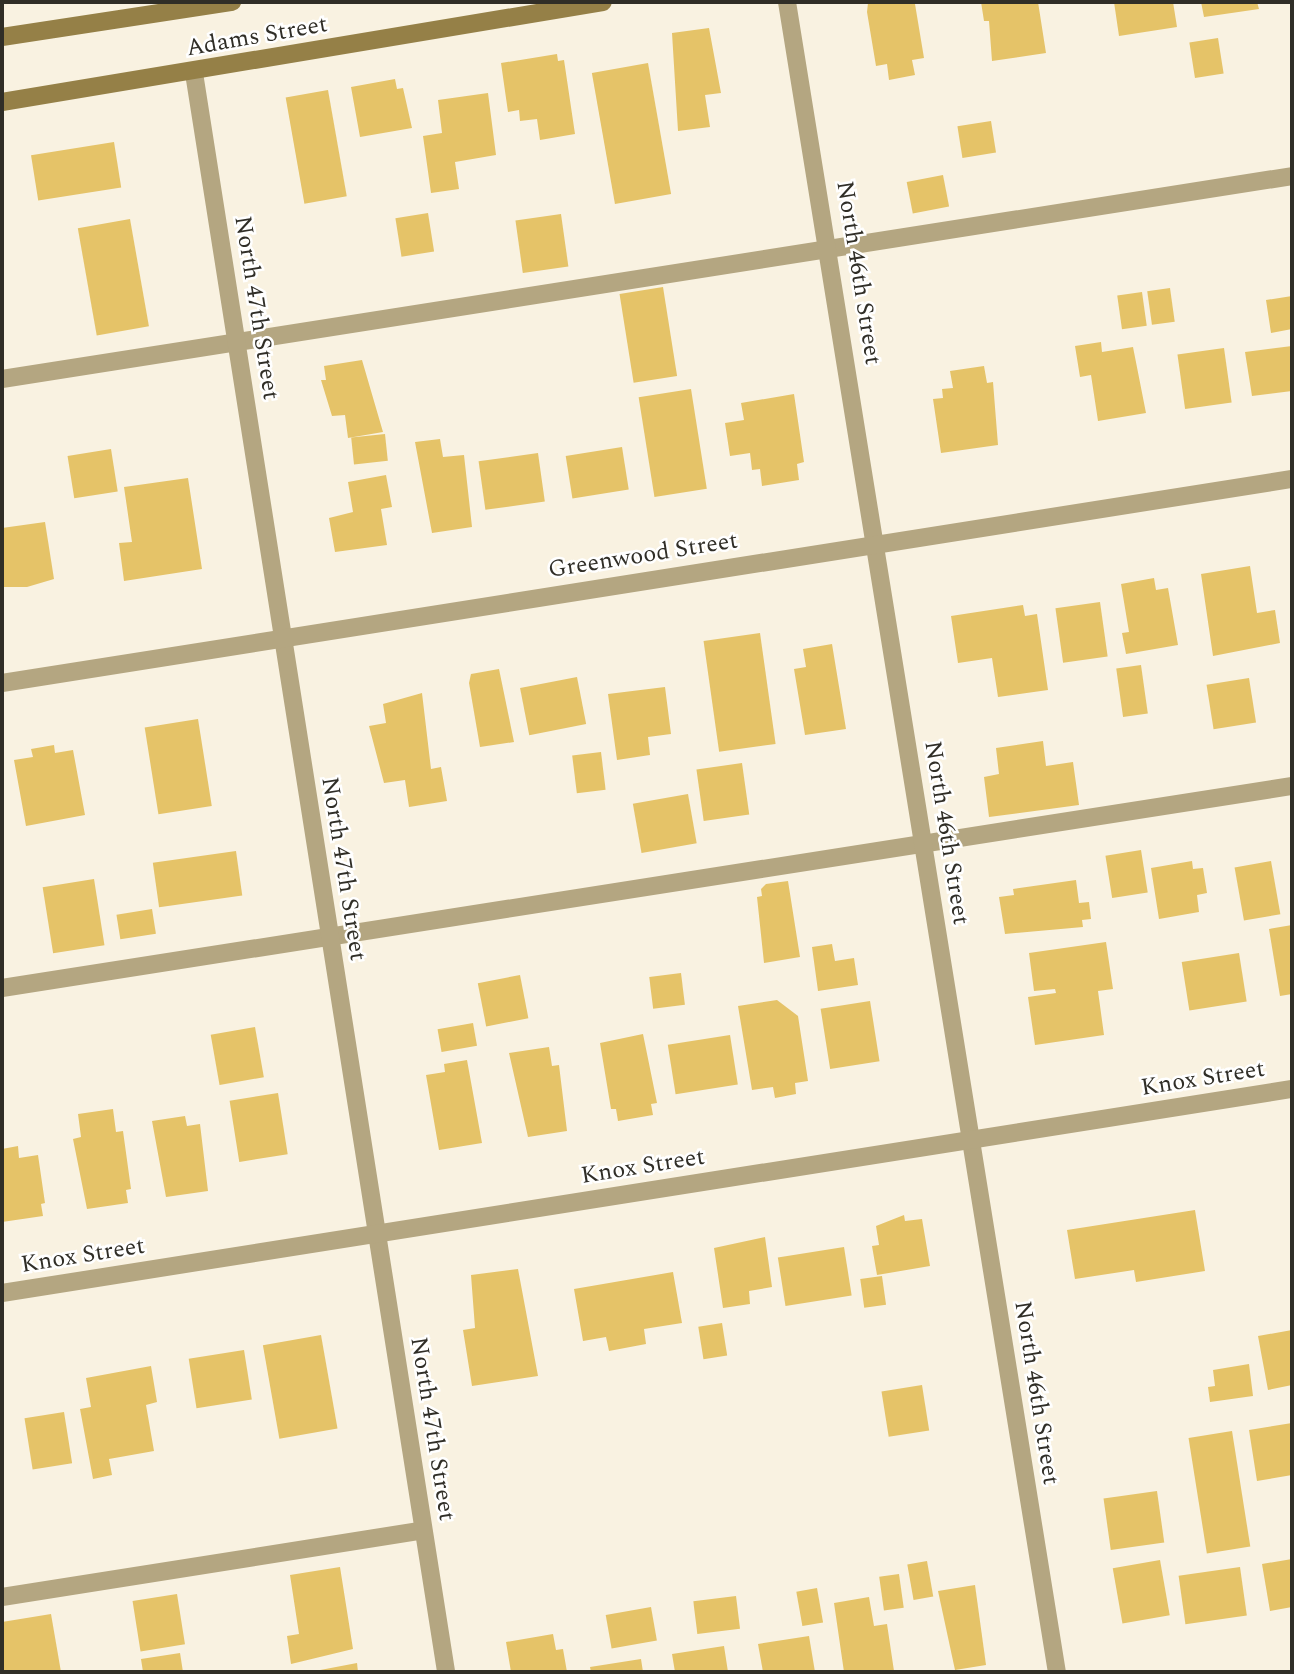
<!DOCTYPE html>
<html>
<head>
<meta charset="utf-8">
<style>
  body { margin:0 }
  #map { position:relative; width:1294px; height:1674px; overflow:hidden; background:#f9f2e1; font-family:Spectral,serif }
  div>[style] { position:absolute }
  .building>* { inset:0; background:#e5c368; transform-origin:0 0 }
  .lane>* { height:18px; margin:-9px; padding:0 9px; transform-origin:9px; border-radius:9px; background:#b4a681 }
  .street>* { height:18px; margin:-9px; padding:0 9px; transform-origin:9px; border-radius:9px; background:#b4a681 }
  .secondary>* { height:18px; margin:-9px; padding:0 9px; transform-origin:9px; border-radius:9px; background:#958047 }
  span { translate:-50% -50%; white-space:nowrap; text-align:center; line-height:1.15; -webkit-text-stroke:5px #fff; paint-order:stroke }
  .street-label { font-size:24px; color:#302e27 }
  .frame { position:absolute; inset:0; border:4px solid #302e27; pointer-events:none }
</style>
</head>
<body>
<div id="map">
  <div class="building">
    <div style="clip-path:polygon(874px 2px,915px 4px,924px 58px,912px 60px,915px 75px,889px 80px,887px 64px,876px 66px,867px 12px,868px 3px)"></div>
    <div style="clip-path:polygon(981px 2px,1038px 2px,1046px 53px,992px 61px,989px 21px,984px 21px)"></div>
    <div style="clip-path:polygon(1114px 2px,1173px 2px,1177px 27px,1119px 36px)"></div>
    <div style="clip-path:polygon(1201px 2px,1257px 2px,1259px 9px,1204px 17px)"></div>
    <div style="clip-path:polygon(709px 28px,721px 93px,705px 95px,710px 127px,678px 131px,672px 33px)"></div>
    <div style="left:1218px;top:38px;width:36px;height:29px;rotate:81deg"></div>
    <div style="clip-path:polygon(557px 54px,558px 61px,564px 60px,575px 134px,540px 140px,537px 119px,520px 121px,519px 110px,508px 112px,501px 63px)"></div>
    <div style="left:648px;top:63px;width:133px;height:57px;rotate:80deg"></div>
    <div style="clip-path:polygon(395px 79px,397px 89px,403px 88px,412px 128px,360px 137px,351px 87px)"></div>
    <div style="left:328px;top:90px;width:108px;height:43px;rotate:80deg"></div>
    <div style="clip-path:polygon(488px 93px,496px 155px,455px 162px,459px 189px,431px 193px,423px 136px,442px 133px,438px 100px)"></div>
    <div style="left:991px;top:121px;width:32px;height:34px;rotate:81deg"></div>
    <div style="left:114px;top:142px;width:46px;height:84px;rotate:81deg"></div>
    <div style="left:943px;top:175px;width:32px;height:37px;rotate:79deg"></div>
    <div style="left:428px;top:213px;width:39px;height:33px;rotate:81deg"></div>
    <div style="left:561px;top:214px;width:53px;height:46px;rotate:82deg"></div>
    <div style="left:130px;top:219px;width:109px;height:53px;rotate:80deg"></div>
    <div style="left:663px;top:287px;width:90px;height:44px;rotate:81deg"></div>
    <div style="left:1170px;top:288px;width:34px;height:23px;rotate:82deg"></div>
    <div style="left:1142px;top:292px;width:34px;height:25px;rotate:82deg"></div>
    <div style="clip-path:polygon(1292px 296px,1292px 329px,1271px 333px,1266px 300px)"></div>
    <div style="clip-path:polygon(1101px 342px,1102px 352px,1133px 347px,1146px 413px,1098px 421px,1091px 375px,1080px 377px,1075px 346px)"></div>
    <div style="clip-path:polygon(1292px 346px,1292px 391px,1252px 396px,1245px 352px)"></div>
    <div style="left:1224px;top:348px;width:55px;height:47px;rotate:82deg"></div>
    <div style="clip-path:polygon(362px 360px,383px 432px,348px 438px,345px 415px,332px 416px,321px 380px,326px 380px,324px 366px)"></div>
    <div style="clip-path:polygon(984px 366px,987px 383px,993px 382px,998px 445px,941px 453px,933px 399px,943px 398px,942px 389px,953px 388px,950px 371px)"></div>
    <div style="left:691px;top:389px;width:101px;height:53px;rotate:81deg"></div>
    <div style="clip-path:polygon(794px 394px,804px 462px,797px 464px,799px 480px,762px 486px,760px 469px,752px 470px,750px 453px,730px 456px,725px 423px,744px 420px,741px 403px)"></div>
    <div style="left:385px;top:434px;width:27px;height:34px;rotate:84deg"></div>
    <div style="clip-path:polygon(440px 439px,443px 457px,464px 455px,472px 527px,432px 533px,415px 442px)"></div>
    <div style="left:622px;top:447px;width:43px;height:57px;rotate:81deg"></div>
    <div style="left:111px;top:449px;width:43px;height:44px;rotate:81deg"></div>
    <div style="left:538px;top:453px;width:49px;height:60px;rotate:82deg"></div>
    <div style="clip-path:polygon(386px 475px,392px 507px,381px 509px,387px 545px,335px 552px,329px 518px,353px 512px,348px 482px)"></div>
    <div style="clip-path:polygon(188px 478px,202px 569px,124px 581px,119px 543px,132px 542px,124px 487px)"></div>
    <div style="clip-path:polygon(45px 522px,54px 579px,27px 587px,2px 587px,2px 528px)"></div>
    <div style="clip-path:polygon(1250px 566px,1257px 613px,1275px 610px,1280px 643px,1213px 656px,1201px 574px)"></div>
    <div style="clip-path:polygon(1154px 578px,1156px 590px,1168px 588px,1178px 645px,1126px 654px,1122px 633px,1129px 632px,1121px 584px)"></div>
    <div style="left:1100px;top:602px;width:55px;height:45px;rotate:82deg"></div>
    <div style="clip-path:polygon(1023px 605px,1025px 616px,1037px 614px,1048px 690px,998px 697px,992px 658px,958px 663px,951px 616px)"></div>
    <div style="left:760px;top:633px;width:112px;height:57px;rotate:82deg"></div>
    <div style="clip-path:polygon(832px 644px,846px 729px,805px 735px,794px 669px,806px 667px,803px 649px)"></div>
    <div style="left:1141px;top:665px;width:49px;height:25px;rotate:82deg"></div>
    <div style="clip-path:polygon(499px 669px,514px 742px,480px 747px,469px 683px,471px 674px)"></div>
    <div style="left:577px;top:677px;width:48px;height:58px;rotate:79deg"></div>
    <div style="left:1249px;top:678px;width:45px;height:43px;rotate:81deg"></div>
    <div style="clip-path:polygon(665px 687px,671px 734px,648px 737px,650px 755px,617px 760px,608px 694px)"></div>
    <div style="clip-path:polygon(422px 693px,431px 769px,441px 767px,447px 801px,409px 807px,405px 780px,384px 783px,369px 726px,386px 723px,383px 704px)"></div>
    <div style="left:198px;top:719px;width:88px;height:54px;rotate:81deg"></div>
    <div style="clip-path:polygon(1043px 741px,1046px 766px,1073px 762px,1079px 805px,989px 817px,984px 777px,999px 774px,996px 748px)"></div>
    <div style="clip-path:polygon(54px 745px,55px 753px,73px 750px,85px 815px,26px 826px,14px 760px,33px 757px,31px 749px)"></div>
    <div style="left:601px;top:752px;width:38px;height:29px;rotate:83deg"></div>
    <div style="left:742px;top:763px;width:52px;height:46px;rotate:82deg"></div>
    <div style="left:688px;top:794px;width:50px;height:56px;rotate:80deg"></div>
    <div style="left:1141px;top:850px;width:43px;height:36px;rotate:81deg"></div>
    <div style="left:236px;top:851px;width:45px;height:84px;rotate:82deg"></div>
    <div style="clip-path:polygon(1192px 861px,1193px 869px,1203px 868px,1207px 893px,1197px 895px,1199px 912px,1159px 919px,1151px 868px)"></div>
    <div style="left:1271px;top:861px;width:54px;height:37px;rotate:80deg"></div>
    <div style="left:94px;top:879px;width:67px;height:52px;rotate:81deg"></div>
    <div style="clip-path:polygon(1076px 880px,1079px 903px,1089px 902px,1091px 919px,1082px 920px,1083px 927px,1005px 934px,999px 897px,1014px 895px,1013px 889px)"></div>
    <div style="clip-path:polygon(788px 881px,800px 957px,764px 963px,757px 897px,762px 896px,761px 889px,766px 884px)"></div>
    <div style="left:152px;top:909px;width:25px;height:36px;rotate:81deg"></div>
    <div style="clip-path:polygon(1292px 925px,1292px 994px,1280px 996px,1269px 929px)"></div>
    <div style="clip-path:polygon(1106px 942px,1113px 989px,1098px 991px,1104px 1035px,1035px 1045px,1028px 997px,1056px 993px,1055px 989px,1034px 991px,1029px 953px)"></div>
    <div style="clip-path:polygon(832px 944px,835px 961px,854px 958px,858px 985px,818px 991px,812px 947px)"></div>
    <div style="left:1239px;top:953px;width:49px;height:58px;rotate:81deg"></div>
    <div style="left:681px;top:973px;width:32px;height:32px;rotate:83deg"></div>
    <div style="left:520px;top:975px;width:44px;height:43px;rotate:79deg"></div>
    <div style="clip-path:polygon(777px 1000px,798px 1016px,808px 1081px,795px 1083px,796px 1094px,775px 1098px,773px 1087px,752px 1090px,738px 1006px)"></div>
    <div style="left:870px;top:1001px;width:61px;height:50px;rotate:81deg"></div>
    <div style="left:473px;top:1023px;width:23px;height:36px;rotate:80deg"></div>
    <div style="left:255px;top:1027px;width:51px;height:45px;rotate:80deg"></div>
    <div style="clip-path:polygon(643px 1034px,657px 1103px,651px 1104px,653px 1115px,618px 1121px,616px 1109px,611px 1109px,600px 1043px)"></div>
    <div style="left:730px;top:1035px;width:50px;height:63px;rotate:81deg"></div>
    <div style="clip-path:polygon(549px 1047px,552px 1066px,559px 1065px,567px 1131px,528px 1137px,509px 1053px)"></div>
    <div style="clip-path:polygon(467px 1060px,482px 1143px,439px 1150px,426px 1075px,445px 1072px,444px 1064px)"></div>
    <div style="left:278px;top:1093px;width:62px;height:49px;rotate:81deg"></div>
    <div style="clip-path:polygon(113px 1109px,116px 1132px,123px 1131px,131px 1189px,126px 1190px,128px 1203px,87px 1209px,73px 1139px,81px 1137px,78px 1114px)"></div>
    <div style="clip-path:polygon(185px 1116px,187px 1126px,200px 1124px,208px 1191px,166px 1197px,152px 1121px)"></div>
    <div style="clip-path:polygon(18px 1146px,19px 1158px,38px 1155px,45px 1203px,41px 1204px,43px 1216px,2px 1222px,2px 1149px)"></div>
    <div style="clip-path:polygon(1195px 1210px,1205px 1271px,1136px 1282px,1134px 1270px,1075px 1279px,1067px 1230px)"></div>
    <div style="clip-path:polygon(904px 1215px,905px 1221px,922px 1219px,930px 1266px,877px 1275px,872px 1246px,879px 1245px,876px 1226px)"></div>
    <div style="clip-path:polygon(765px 1237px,772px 1287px,749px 1291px,750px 1304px,723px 1308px,714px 1248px)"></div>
    <div style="left:844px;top:1247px;width:49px;height:67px;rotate:81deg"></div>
    <div style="clip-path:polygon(518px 1269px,538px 1376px,472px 1386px,463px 1330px,475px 1328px,471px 1275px)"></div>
    <div style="clip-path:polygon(673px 1272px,682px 1323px,644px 1329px,646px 1344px,609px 1351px,606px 1337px,583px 1341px,574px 1289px)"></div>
    <div style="left:882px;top:1276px;width:29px;height:22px;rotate:82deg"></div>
    <div style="left:722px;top:1323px;width:33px;height:24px;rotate:81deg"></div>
    <div style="clip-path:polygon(1292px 1330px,1292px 1385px,1268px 1390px,1258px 1336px)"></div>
    <div style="left:321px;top:1335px;width:95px;height:59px;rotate:80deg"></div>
    <div style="left:244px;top:1350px;width:50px;height:56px;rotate:81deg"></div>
    <div style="clip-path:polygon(1249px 1364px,1253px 1396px,1210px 1402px,1208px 1387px,1215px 1386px,1213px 1370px)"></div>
    <div style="clip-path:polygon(151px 1366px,157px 1402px,146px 1405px,154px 1451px,109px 1459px,112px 1475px,93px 1479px,80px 1409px,91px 1407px,86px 1378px)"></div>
    <div style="left:922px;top:1385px;width:46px;height:41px;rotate:81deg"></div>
    <div style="left:64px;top:1412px;width:52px;height:40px;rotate:81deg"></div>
    <div style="clip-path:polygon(1292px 1423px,1292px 1475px,1257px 1481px,1249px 1430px)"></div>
    <div style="left:1232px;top:1431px;width:117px;height:44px;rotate:81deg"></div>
    <div style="left:1157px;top:1491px;width:52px;height:54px;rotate:82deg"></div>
    <div style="clip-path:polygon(1292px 1559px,1292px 1607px,1270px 1611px,1262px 1564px)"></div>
    <div style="left:1160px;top:1560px;width:56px;height:48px;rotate:80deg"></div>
    <div style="left:927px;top:1561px;width:36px;height:20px;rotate:80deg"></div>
    <div style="clip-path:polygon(340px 1567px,353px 1649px,291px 1664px,287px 1636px,299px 1634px,290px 1575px)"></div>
    <div style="left:1240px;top:1567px;width:49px;height:62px;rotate:82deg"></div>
    <div style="left:899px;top:1574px;width:34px;height:20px;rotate:82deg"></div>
    <div style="clip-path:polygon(975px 1585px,986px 1665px,955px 1670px,938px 1591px)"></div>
    <div style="left:817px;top:1588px;width:35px;height:21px;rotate:80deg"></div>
    <div style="left:177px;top:1594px;width:51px;height:45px;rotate:81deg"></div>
    <div style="left:736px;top:1596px;width:33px;height:43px;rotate:83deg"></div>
    <div style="clip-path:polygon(869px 1597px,874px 1626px,887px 1624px,894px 1671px,844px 1672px,834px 1603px)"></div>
    <div style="left:651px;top:1607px;width:34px;height:46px;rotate:80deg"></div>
    <div style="clip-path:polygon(51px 1614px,61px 1672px,2px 1672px,2px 1622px)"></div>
    <div style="clip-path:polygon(553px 1634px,556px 1650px,563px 1649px,567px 1672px,511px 1672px,506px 1642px)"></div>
    <div style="clip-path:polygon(809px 1636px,815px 1672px,763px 1672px,758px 1644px)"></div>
    <div style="clip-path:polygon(724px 1646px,728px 1672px,675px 1672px,672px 1654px)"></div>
    <div style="clip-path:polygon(180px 1653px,183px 1672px,143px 1672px,141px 1659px)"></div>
    <div style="clip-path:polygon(641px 1659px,643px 1672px,591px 1672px,590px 1667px)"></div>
    <div style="clip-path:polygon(357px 1663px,358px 1672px,316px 1672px,315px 1671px)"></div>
  </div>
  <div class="lane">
    <div style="left:2px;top:379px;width:1306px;rotate:-8.94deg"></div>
    <div style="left:2px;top:988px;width:1306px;rotate:-8.9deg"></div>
    <div style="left:2px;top:1597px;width:426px;rotate:-9deg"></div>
  </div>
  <div class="street">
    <div style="left:787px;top:2px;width:1692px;rotate:80.82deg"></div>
    <div style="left:194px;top:73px;width:1619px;rotate:81.04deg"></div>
    <div style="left:2px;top:683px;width:1306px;rotate:-8.99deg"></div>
    <div style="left:2px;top:1293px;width:1306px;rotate:-8.99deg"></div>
  </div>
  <div class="secondary">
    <div style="left:2px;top:37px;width:233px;rotate:-8.7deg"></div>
    <div style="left:2px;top:102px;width:609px;rotate:-9.45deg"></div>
  </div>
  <div class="street-label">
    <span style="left:257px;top:37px;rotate:-10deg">Adams Street</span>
    <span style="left:858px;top:273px;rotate:81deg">North 46th Street</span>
    <span style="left:256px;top:308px;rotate:81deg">North 47th Street</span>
    <span style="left:643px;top:556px;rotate:-9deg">Greenwood Street</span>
    <span style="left:946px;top:833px;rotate:81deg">North 46th Street</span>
    <span style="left:343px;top:869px;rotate:81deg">North 47th Street</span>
    <span style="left:1203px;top:1079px;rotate:-9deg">Knox Street</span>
    <span style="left:643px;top:1167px;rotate:-9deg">Knox Street</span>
    <span style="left:83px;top:1256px;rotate:-9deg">Knox Street</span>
    <span style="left:1036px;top:1393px;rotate:81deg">North 46th Street</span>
    <span style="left:432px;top:1429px;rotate:81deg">North 47th Street</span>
  </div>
  <div class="frame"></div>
</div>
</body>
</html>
